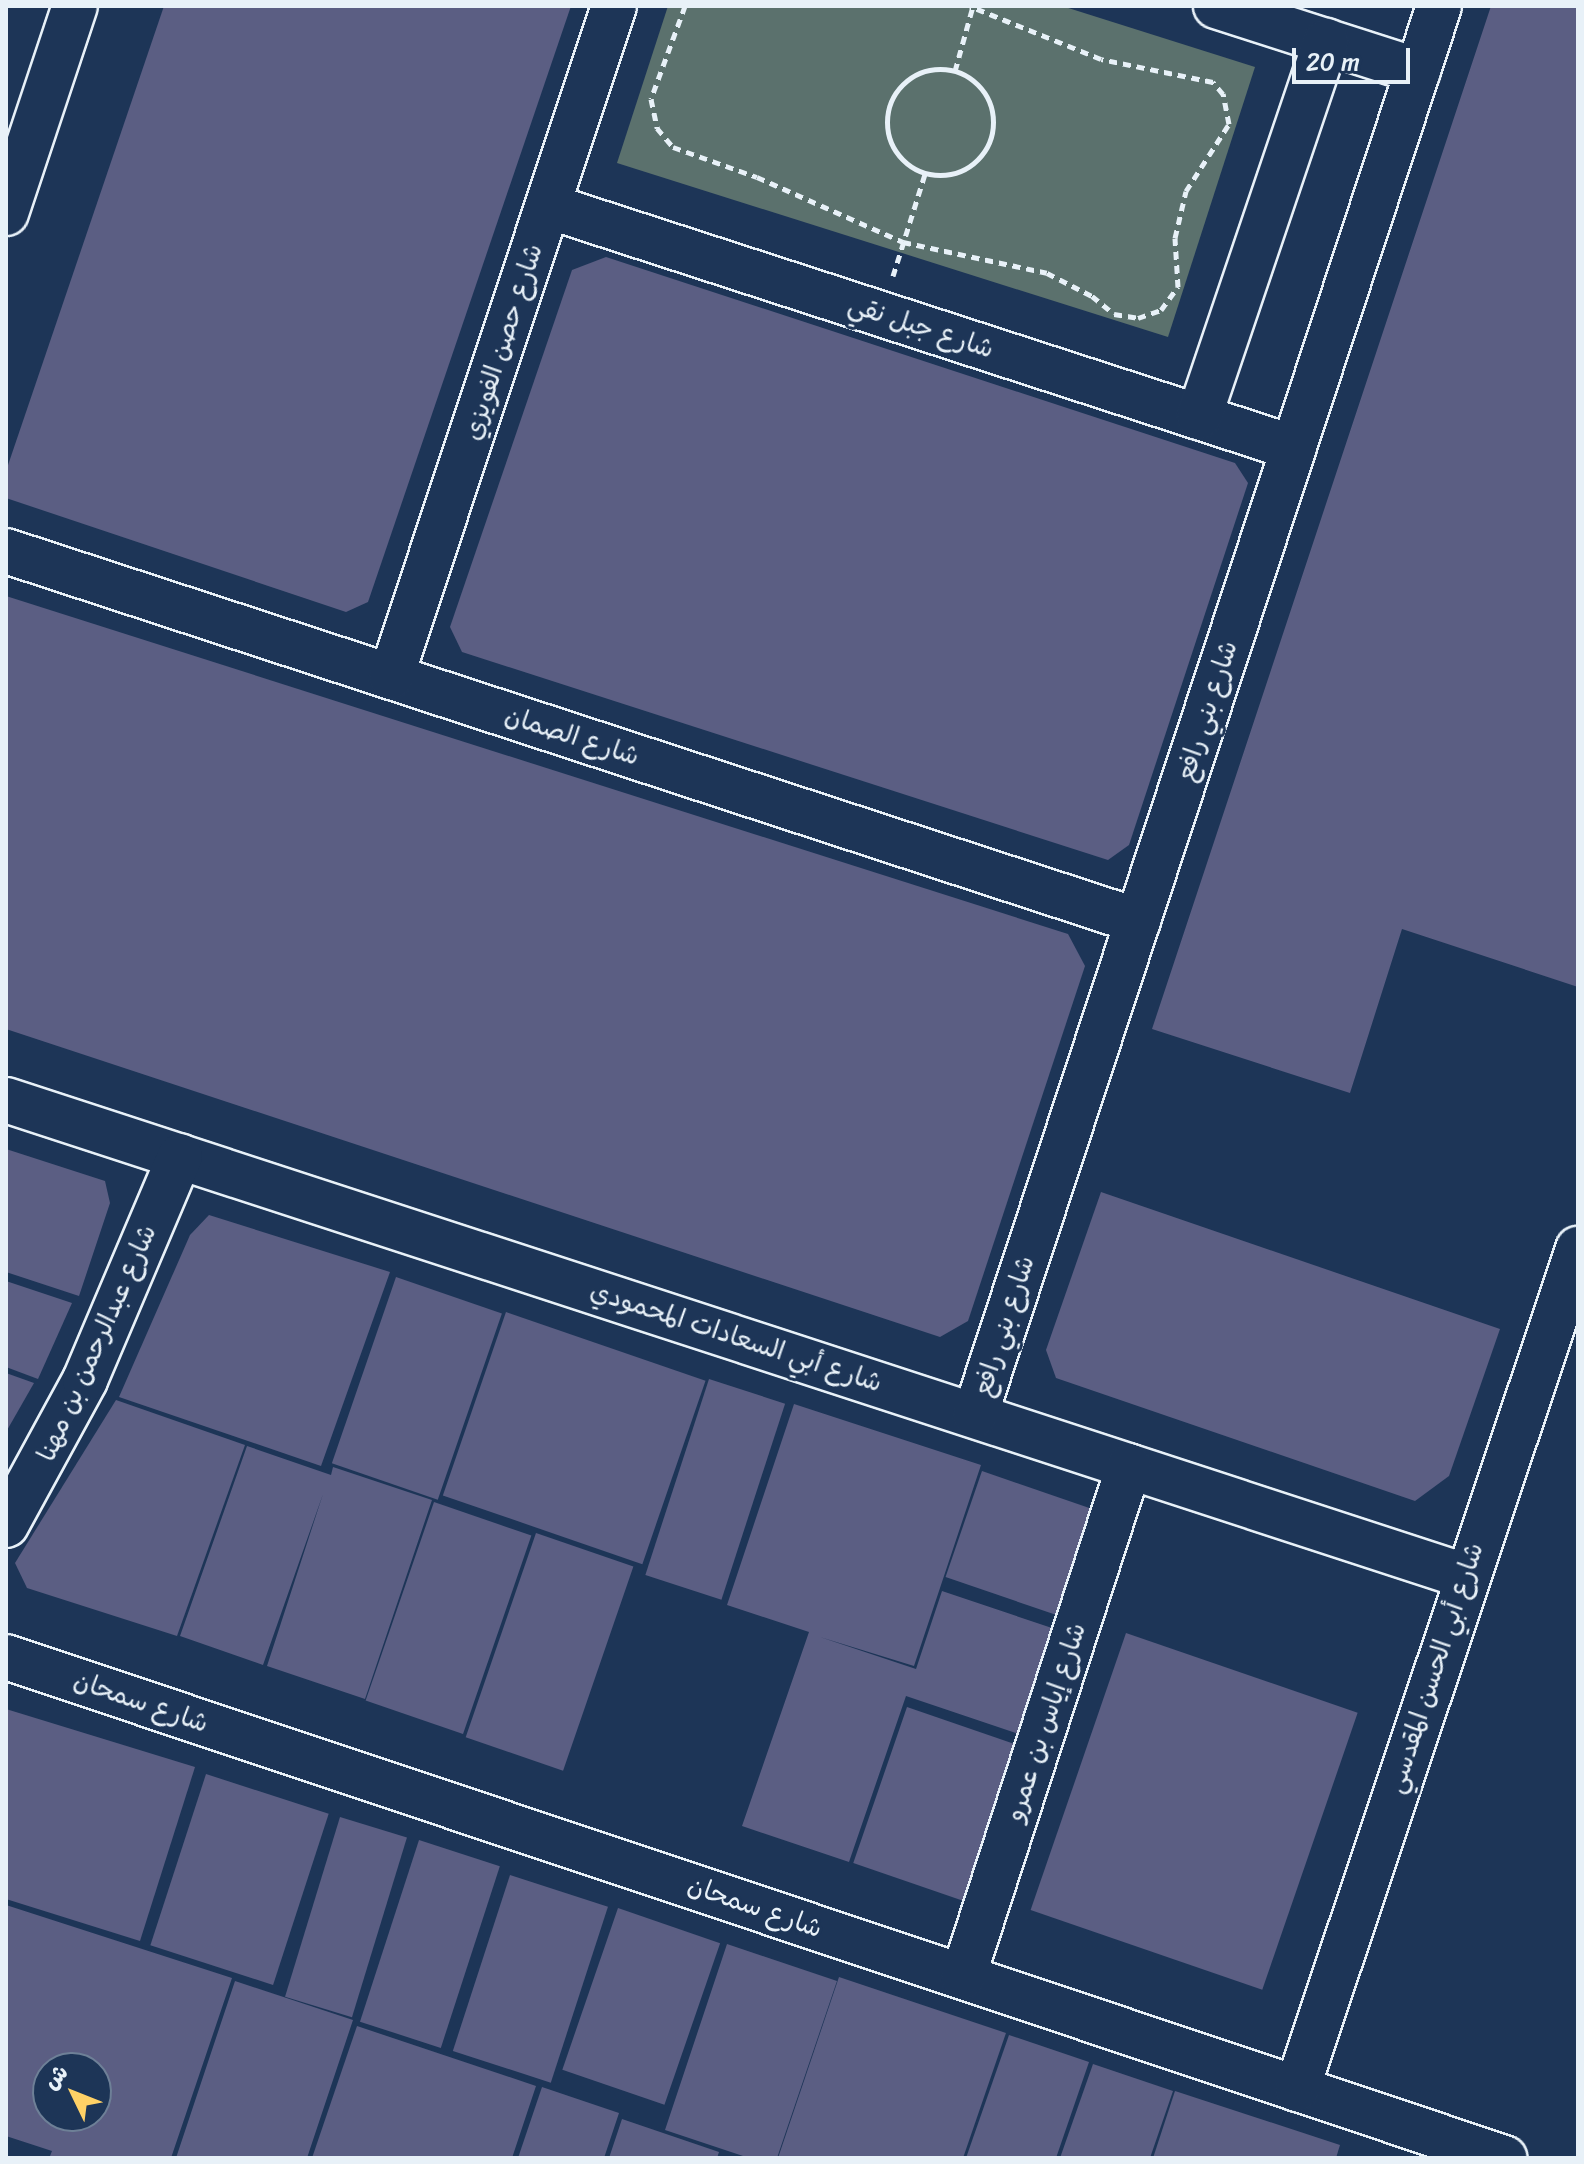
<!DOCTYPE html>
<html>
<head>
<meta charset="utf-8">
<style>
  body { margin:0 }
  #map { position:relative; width:1584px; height:2164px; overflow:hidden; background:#1d3557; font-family:Sriracha,"Playpen Sans Arabic",sans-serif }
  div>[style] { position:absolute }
  .green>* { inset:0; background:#5b716d }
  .building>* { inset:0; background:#5b5e83; transform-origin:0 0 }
  .path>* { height:5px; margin-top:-2.5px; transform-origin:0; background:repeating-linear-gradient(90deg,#e8f1f8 0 8px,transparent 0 14px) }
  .path>.ring { margin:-2.5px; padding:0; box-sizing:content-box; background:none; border:5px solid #e8f1f8; border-radius:50% }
  .roads { filter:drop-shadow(2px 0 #e8f1f8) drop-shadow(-2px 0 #e8f1f8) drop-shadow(0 2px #e8f1f8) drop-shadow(0 -2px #e8f1f8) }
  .minor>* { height:44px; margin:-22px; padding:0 22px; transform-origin:22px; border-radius:22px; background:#1d3557 }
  span { translate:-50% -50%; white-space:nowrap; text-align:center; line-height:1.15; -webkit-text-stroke:6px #1d3557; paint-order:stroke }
  .street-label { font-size:26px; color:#e8f1f8 }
  .frame { position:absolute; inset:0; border:8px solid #e8f1f8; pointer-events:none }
  .north { position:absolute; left:32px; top:2052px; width:80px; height:80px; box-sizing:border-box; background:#1d3557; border:2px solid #6e8097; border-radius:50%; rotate:313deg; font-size:22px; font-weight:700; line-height:32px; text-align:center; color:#e8f1f8 }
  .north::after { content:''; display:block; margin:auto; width:28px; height:36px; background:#ffd166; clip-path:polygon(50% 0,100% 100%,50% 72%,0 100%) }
  .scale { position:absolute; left:1292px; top:48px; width:118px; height:36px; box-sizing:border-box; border:4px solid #e8f1f8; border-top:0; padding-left:10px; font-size:24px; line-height:28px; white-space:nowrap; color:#e8f1f8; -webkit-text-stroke:6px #1d3557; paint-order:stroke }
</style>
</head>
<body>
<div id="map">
  <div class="green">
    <div style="clip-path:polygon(668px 6px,1062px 6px,1255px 67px,1168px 337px,617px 163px)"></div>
  </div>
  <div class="building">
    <div style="clip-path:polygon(164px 6px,571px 6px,368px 602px,346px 612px,6px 498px,6px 471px)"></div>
    <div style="clip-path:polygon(1491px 6px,1578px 6px,1578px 987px,1402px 929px,1350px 1093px,1152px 1029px)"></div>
    <div style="clip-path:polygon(606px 257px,1235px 463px,1248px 483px,1129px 845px,1108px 860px,462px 652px,450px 627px,572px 270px)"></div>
    <div style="clip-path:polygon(6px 596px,1068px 934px,1085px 966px,968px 1321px,940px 1337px,6px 1029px)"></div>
    <div style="clip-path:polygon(6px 1149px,105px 1181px,110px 1203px,79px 1296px,6px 1272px)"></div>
    <div style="clip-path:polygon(1101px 1192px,1500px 1329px,1449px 1476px,1415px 1501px,1056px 1378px,1046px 1350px)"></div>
    <div style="clip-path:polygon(209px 1215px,390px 1272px,321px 1466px,119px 1397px,190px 1235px)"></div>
    <div style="left:396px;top:1277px;width:112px;height:197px;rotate:19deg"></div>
    <div style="clip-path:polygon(6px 1281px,72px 1303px,38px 1379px,6px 1367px)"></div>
    <div style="left:506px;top:1312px;width:211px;height:194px;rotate:19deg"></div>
    <div style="clip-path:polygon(6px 1373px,34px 1383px,6px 1432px)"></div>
    <div style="left:709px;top:1379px;width:80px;height:206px;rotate:18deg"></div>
    <div style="clip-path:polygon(116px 1400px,245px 1445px,177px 1636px,27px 1588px,15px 1563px)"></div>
    <div style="clip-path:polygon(794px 1404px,981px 1465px,914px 1666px,820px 1637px,916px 1669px,942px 1591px,1058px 1630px,1022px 1735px,906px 1696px,849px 1862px,742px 1826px,809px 1632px,727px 1605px)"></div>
    <div style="clip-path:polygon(247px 1446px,331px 1475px,333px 1467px,432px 1500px,365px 1699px,267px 1666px,323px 1494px,263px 1665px,180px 1636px)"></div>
    <div style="left:982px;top:1471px;width:122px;height:112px;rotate:19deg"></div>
    <div style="left:434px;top:1502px;width:103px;height:210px;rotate:19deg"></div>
    <div style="left:536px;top:1533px;width:103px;height:216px;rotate:19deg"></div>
    <div style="left:1126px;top:1633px;width:245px;height:293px;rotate:19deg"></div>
    <div style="left:907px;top:1707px;width:116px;height:165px;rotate:19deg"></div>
    <div style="clip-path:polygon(6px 1709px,195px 1767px,140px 1941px,6px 1899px)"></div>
    <div style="left:206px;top:1774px;width:129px;height:180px;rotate:18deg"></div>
    <div style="left:340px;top:1817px;width:70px;height:188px;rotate:17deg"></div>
    <div style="left:419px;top:1840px;width:85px;height:191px;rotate:18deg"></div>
    <div style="left:510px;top:1875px;width:103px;height:185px;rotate:18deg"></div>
    <div style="clip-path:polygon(evenodd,6px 1905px,232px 1978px,171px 2158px,58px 2158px,50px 2156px,52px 2151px,6px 2136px,6px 1905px,48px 2068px,96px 2068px,96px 2116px,48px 2116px,48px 2068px)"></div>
    <div style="left:618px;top:1908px;width:108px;height:171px;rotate:19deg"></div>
    <div style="clip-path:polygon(727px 1944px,837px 1981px,777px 2158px,749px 2158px,665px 2130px)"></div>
    <div style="clip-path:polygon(839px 1977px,1006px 2033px,963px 2158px,778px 2158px)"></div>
    <div style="clip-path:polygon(235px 1981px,353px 2020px,307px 2158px,176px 2158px)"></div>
    <div style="clip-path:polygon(357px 2026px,536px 2086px,512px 2158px,312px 2158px)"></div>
    <div style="clip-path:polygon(1009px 2035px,1089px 2062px,1056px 2158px,966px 2158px)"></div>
    <div style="clip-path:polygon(1093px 2064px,1173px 2091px,1150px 2158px,1060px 2158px)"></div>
    <div style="clip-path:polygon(542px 2087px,619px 2113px,604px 2158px,518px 2158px)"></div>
    <div style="clip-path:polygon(1175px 2091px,1340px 2145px,1336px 2158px,1153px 2158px)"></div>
    <div style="clip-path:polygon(622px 2119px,719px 2152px,717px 2158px,609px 2158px)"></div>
  </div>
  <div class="path">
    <div style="left:685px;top:6px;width:99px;rotate:110.1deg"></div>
    <div style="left:651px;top:99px;width:30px;rotate:78deg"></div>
    <div style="left:657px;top:128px;width:25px;rotate:50deg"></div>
    <div style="left:673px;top:147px;width:89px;rotate:19.7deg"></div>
    <div style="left:757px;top:177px;width:160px;rotate:24deg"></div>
    <div style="left:903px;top:242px;width:147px;rotate:12.1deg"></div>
    <div style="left:1047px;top:273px;width:51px;rotate:27.1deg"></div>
    <div style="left:1092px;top:296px;width:28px;rotate:39deg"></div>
    <div style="left:1114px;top:314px;width:24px;rotate:9deg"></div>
    <div style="left:1138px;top:318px;width:24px;rotate:-19deg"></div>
    <div style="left:1161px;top:310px;width:29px;rotate:-54deg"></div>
    <div style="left:1178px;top:287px;width:49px;rotate:-93.5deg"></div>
    <div style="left:1175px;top:238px;width:48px;rotate:-76.8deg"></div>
    <div style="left:1186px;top:191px;width:80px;rotate:-57.3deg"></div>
    <div style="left:1229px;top:124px;width:31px;rotate:-101deg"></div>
    <div style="left:1223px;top:94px;width:16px;rotate:-130deg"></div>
    <div style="left:1213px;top:82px;width:114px;rotate:-168.4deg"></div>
    <div style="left:1101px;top:59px;width:141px;rotate:-158deg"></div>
    <div class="ring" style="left:887px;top:69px;width:101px;height:101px"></div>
    <div style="left:955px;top:71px;width:67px;rotate:-74.5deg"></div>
    <div style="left:893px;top:276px;width:107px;rotate:-72.6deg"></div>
  </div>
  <div class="roads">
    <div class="minor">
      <div style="left:1216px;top:6px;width:212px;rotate:17.8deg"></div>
      <div style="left:548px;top:206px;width:784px;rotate:17.97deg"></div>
      <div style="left:6px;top:213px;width:218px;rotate:-71.6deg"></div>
      <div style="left:1199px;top:417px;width:397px;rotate:-71.3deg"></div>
      <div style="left:6px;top:551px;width:1191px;rotate:18.1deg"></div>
      <div style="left:391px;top:677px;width:707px;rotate:-71.62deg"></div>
      <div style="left:6px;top:1100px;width:1535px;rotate:18.07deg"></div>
      <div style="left:975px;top:1415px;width:1483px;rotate:-71.77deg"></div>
      <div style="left:6px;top:1525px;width:165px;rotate:-61.4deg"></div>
      <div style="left:85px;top:1380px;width:243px;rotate:-67deg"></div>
      <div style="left:6px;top:1657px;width:1580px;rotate:18.49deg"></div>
      <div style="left:963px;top:1977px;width:537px;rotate:-72deg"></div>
      <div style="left:1297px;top:2089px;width:886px;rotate:-71.5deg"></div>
    </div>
  </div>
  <div class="street-label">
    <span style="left:921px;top:327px;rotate:18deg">شارع جبل نقي</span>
    <span style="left:503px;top:342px;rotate:-72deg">شارع حصن الفويزي</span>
    <span style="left:1207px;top:711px;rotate:-72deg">شارع بني رافع</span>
    <span style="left:572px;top:736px;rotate:18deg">شارع الصمان</span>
    <span style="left:1004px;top:1326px;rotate:-72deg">شارع بني رافع</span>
    <span style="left:736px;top:1337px;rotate:18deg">شارع أبي السعادات المحمودي</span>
    <span style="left:97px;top:1343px;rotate:-66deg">شارع عبدالرحمن بن مهنا</span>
    <span style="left:1435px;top:1668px;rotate:-72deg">شارع أبي الحسن المقدسي</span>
    <span style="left:141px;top:1702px;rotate:19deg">شارع سمحان</span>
    <span style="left:1046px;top:1722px;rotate:-72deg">شارع إياس بن عمرو</span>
    <span style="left:755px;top:1907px;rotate:19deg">شارع سمحان</span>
  </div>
  <div class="frame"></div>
  <div class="north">ش</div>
  <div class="scale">20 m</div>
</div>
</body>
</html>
